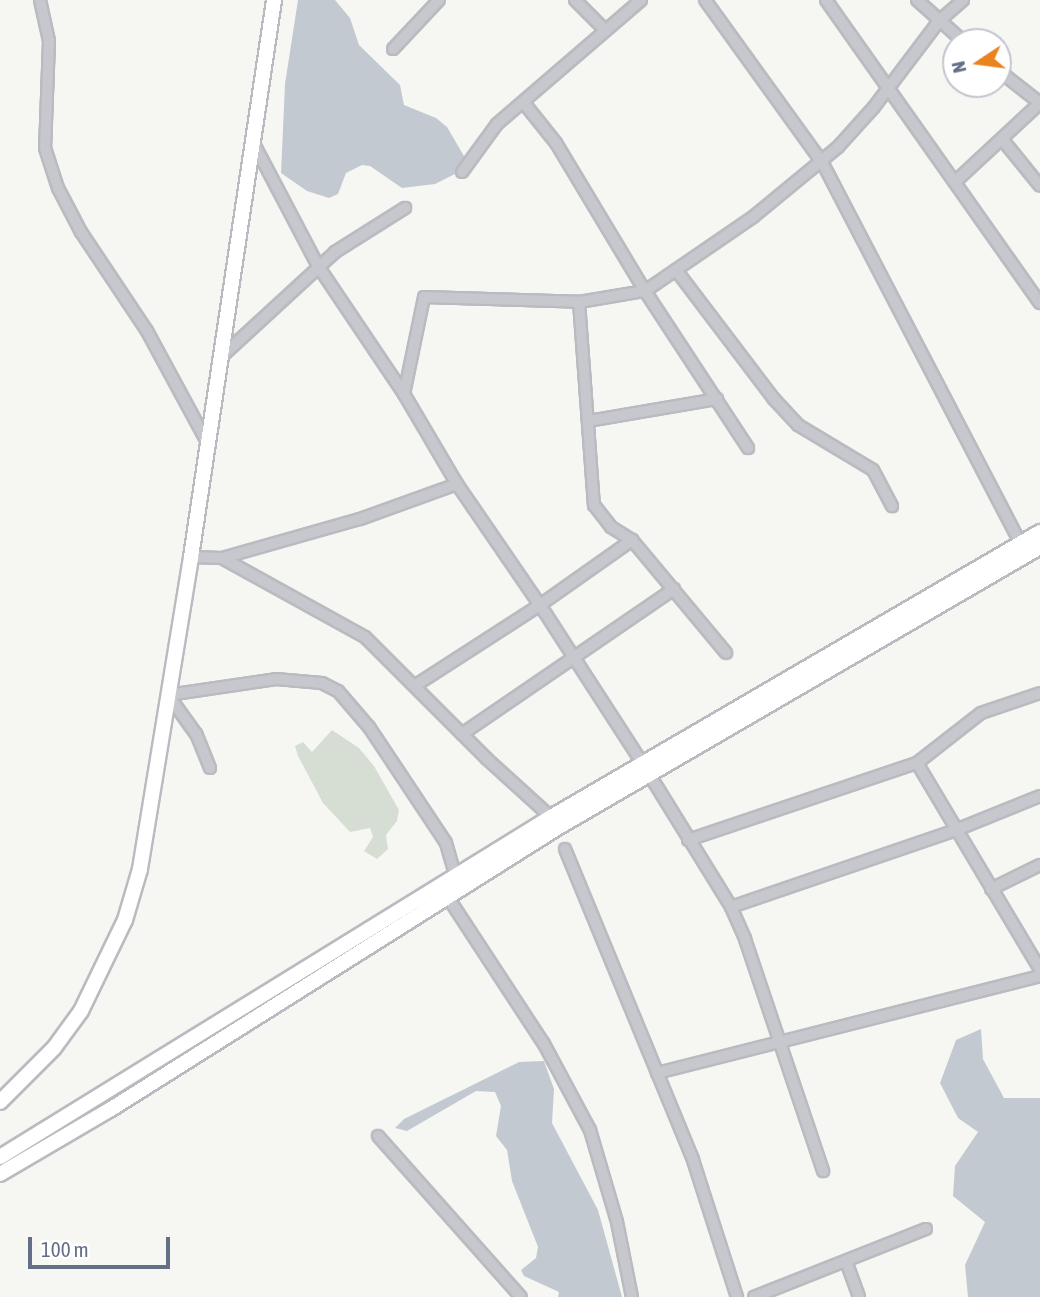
<!DOCTYPE html>
<html>
<head>
<meta charset="utf-8">
<style>
  body { margin:0 }
  #map { position:relative; width:1040px; height:1297px; overflow:hidden; background:#f6f7f3; font-family:"Asap Condensed",sans-serif }
  div>[style] { position:absolute }
  .green>* { inset:0; background:#d6ded4 }
  .water>* { inset:0; background:#c2c9d1 }
  .roads { filter:drop-shadow(2px 0 #b9bbc0) drop-shadow(-2px 0 #b9bbc0) drop-shadow(0 2px #b9bbc0) drop-shadow(0 -2px #b9bbc0) }
  .minor>* { height:10px; margin:-5px; padding:0 5px; transform-origin:5px; border-radius:5px; background:#c6c8cd }
  .major>* { height:14px; margin:-7px; padding:0 7px; transform-origin:7px; border-radius:7px; background:#fff }
  span { translate:-50% -50%; white-space:nowrap; text-align:center; line-height:1.15; -webkit-text-stroke:7px #fff; paint-order:stroke }
  .north { position:absolute; left:942px; top:28px; width:70px; height:70px; box-sizing:border-box; background:#fff; border:2px solid #c1c5cf; border-radius:50%; rotate:257deg; font-size:19px; font-weight:700; line-height:28px; text-align:center; color:#646e86 }
  .north::after { content:''; display:block; margin:auto; width:24px; height:32px; background:#ea8220; clip-path:polygon(50% 0,100% 100%,50% 72%,0 100%) }
  .scale { position:absolute; left:28px; top:1237px; width:142px; height:32px; box-sizing:border-box; border:4px solid #646e86; border-top:0; padding-left:9px; font-size:21px; line-height:24px; white-space:nowrap; color:#646e86; -webkit-text-stroke:5px #fff; paint-order:stroke }
</style>
</head>
<body>
<div id="map">
  <div class="green">
    <div style="clip-path:polygon(332px 730px,359px 748px,374px 766px,399px 810px,397px 821px,386px 835px,388px 849px,377px 859px,364px 851px,373px 837px,370px 828px,350px 832px,323px 803px,298px 756px,295px 746px,303px 742px,312px 752px)"></div>
  </div>
  <div class="water">
    <div style="clip-path:polygon(298px 0,335px 0,350px 18px,359px 45px,400px 85px,404px 105px,436px 118px,447px 127px,464px 156px,461px 171px,435px 184px,402px 188px,370px 166px,362px 165px,346px 173px,338px 194px,329px 198px,307px 191px,281px 173px,285px 84px)"></div>
    <div style="clip-path:polygon(981px 1029px,983px 1059px,1004px 1098px,1040px 1098px,1040px 1297px,968px 1297px,965px 1265px,985px 1222px,953px 1196px,955px 1166px,978px 1132px,958px 1118px,940px 1083px,956px 1040px)"></div>
    <div style="clip-path:polygon(544px 1061px,554px 1089px,552px 1123px,598px 1210px,622px 1297px,558px 1297px,559px 1292px,524px 1276px,521px 1270px,536px 1258px,538px 1247px,512px 1181px,507px 1150px,496px 1136px,501px 1106px,495px 1092px,476px 1091px,407px 1131px,395px 1128px,404px 1119px,519px 1062px)"></div>
  </div>
  <div class="roads">
    <div class="minor">
      <div style="left:40px;top:0;width:42px;rotate:77.6deg"></div>
      <div style="left:49px;top:41px;width:107px;rotate:92.1deg"></div>
      <div style="left:45px;top:148px;width:42px;rotate:72deg"></div>
      <div style="left:58px;top:188px;width:50px;rotate:62.4deg"></div>
      <div style="left:81px;top:232px;width:119px;rotate:56.3deg"></div>
      <div style="left:147px;top:331px;width:126px;rotate:61.6deg"></div>
      <div style="left:575px;top:0;width:42px;rotate:45deg"></div>
      <div style="left:705px;top:0;width:200px;rotate:54.2deg"></div>
      <div style="left:822px;top:162px;width:429px;rotate:62.5deg"></div>
      <div style="left:826px;top:0;width:371px;rotate:54.8deg"></div>
      <div style="left:917px;top:0;width:63px;rotate:41.8deg"></div>
      <div style="left:393px;top:49px;width:67px;rotate:-46.8deg"></div>
      <div style="left:998px;top:70px;width:53px;rotate:38.2deg"></div>
      <div style="left:524px;top:103px;width:51px;rotate:51.3deg"></div>
      <div style="left:556px;top:143px;width:173px;rotate:59deg"></div>
      <div style="left:645px;top:291px;width:188px;rotate:56.7deg"></div>
      <div style="left:1002px;top:139px;width:60px;rotate:51deg"></div>
      <div style="left:254px;top:144px;width:138px;rotate:62.3deg"></div>
      <div style="left:318px;top:266px;width:154px;rotate:56.1deg"></div>
      <div style="left:404px;top:394px;width:104px;rotate:59.5deg"></div>
      <div style="left:457px;top:484px;width:147px;rotate:55.6deg"></div>
      <div style="left:540px;top:605px;width:189px;rotate:57.1deg"></div>
      <div style="left:462px;top:172px;width:59px;rotate:-53.9deg"></div>
      <div style="left:497px;top:124px;width:190px;rotate:-40.7deg"></div>
      <div style="left:956px;top:181px;width:115px;rotate:-42.9deg"></div>
      <div style="left:676px;top:270px;width:161px;rotate:52.8deg"></div>
      <div style="left:773px;top:398px;width:37px;rotate:47deg"></div>
      <div style="left:798px;top:425px;width:87px;rotate:31deg"></div>
      <div style="left:873px;top:470px;width:41px;rotate:62.2deg"></div>
      <div style="left:579px;top:302px;width:204px;rotate:85.8deg"></div>
      <div style="left:594px;top:505px;width:28px;rotate:52deg"></div>
      <div style="left:611px;top:527px;width:25px;rotate:32deg"></div>
      <div style="left:632px;top:540px;width:147px;rotate:50.2deg"></div>
      <div style="left:221px;top:357px;width:155px;rotate:-42.6deg"></div>
      <div style="left:335px;top:252px;width:83px;rotate:-32.2deg"></div>
      <div style="left:404px;top:394px;width:99px;rotate:-78.3deg"></div>
      <div style="left:424px;top:297px;width:155px;rotate:1.8deg"></div>
      <div style="left:579px;top:302px;width:67px;rotate:-9.5deg"></div>
      <div style="left:645px;top:291px;width:131px;rotate:-34.4deg"></div>
      <div style="left:753px;top:217px;width:110px;rotate:-39.5deg"></div>
      <div style="left:838px;top:147px;width:54px;rotate:-48deg"></div>
      <div style="left:874px;top:107px;width:108px;rotate:-52.9deg"></div>
      <div style="left:939px;top:21px;width:32px;rotate:-41deg"></div>
      <div style="left:588px;top:421px;width:131px;rotate:-9.7deg"></div>
      <div style="left:191px;top:557px;width:31px;rotate:2deg"></div>
      <div style="left:222px;top:558px;width:163px;rotate:28.9deg"></div>
      <div style="left:365px;top:637px;width:173px;rotate:45deg"></div>
      <div style="left:487px;top:759px;width:86px;rotate:42.2deg"></div>
      <div style="left:222px;top:558px;width:143px;rotate:-15.8deg"></div>
      <div style="left:360px;top:519px;width:103px;rotate:-19.8deg"></div>
      <div style="left:416px;top:685px;width:148px;rotate:-32.8deg"></div>
      <div style="left:540px;top:605px;width:113px;rotate:-35.2deg"></div>
      <div style="left:462px;top:734px;width:257px;rotate:-34.4deg"></div>
      <div style="left:917px;top:763px;width:240px;rotate:59.2deg"></div>
      <div style="left:210px;top:768px;width:37px;rotate:-112deg"></div>
      <div style="left:196px;top:734px;width:48px;rotate:-125.7deg"></div>
      <div style="left:168px;top:695px;width:109px;rotate:-8.4deg"></div>
      <div style="left:276px;top:679px;width:46px;rotate:5deg"></div>
      <div style="left:322px;top:683px;width:18px;rotate:27deg"></div>
      <div style="left:338px;top:691px;width:48px;rotate:49.3deg"></div>
      <div style="left:369px;top:727px;width:139px;rotate:56.4deg"></div>
      <div style="left:446px;top:843px;width:33px;rotate:74deg"></div>
      <div style="left:649px;top:774px;width:156px;rotate:58.3deg"></div>
      <div style="left:731px;top:907px;width:35px;rotate:66deg"></div>
      <div style="left:745px;top:939px;width:245px;rotate:71.4deg"></div>
      <div style="left:688px;top:840px;width:242px;rotate:-18.6deg"></div>
      <div style="left:917px;top:763px;width:81px;rotate:-38deg"></div>
      <div style="left:981px;top:713px;width:62px;rotate:-18.7deg"></div>
      <div style="left:565px;top:849px;width:336px;rotate:67.6deg"></div>
      <div style="left:693px;top:1160px;width:144px;rotate:72.2deg"></div>
      <div style="left:991px;top:889px;width:55px;rotate:-26.1deg"></div>
      <div style="left:447px;top:896px;width:177px;rotate:56.8deg"></div>
      <div style="left:544px;top:1044px;width:98px;rotate:61.9deg"></div>
      <div style="left:590px;top:1130px;width:96px;rotate:73.6deg"></div>
      <div style="left:617px;top:1222px;width:76px;rotate:78.7deg"></div>
      <div style="left:731px;top:907px;width:238px;rotate:-18.9deg"></div>
      <div style="left:956px;top:830px;width:91px;rotate:-22deg"></div>
      <div style="left:657px;top:1073px;width:395px;rotate:-14.2deg"></div>
      <div style="left:378px;top:1136px;width:215px;rotate:48.4deg"></div>
      <div style="left:846px;top:1261px;width:38px;rotate:70deg"></div>
      <div style="left:754px;top:1297px;width:185px;rotate:-21.6deg"></div>
    </div>
    <div class="major">
      <div style="left:0;top:1102px;width:76px;rotate:-45deg"></div>
      <div style="left:54px;top:1048px;width:46px;rotate:-53.9deg"></div>
      <div style="left:81px;top:1011px;width:101px;rotate:-64.2deg"></div>
      <div style="left:125px;top:920px;width:53px;rotate:-73.6deg"></div>
      <div style="left:140px;top:869px;width:316px;rotate:-80.7deg"></div>
      <div style="left:191px;top:557px;width:563px;rotate:-81.52deg"></div>
      <div style="left:0;top:1157px;width:647px;rotate:-31.68deg"></div>
      <div style="left:551px;top:817px;width:566px;rotate:-30.23deg"></div>
      <div style="left:0;top:1174px;width:129px;rotate:-30.4deg"></div>
      <div style="left:111px;top:1109px;width:527px;rotate:-32.21deg"></div>
      <div style="left:557px;top:828px;width:559px;rotate:-30.19deg"></div>
    </div>
  </div>
  <div class="north">N</div>
  <div class="scale">100 m</div>
</div>
</body>
</html>
